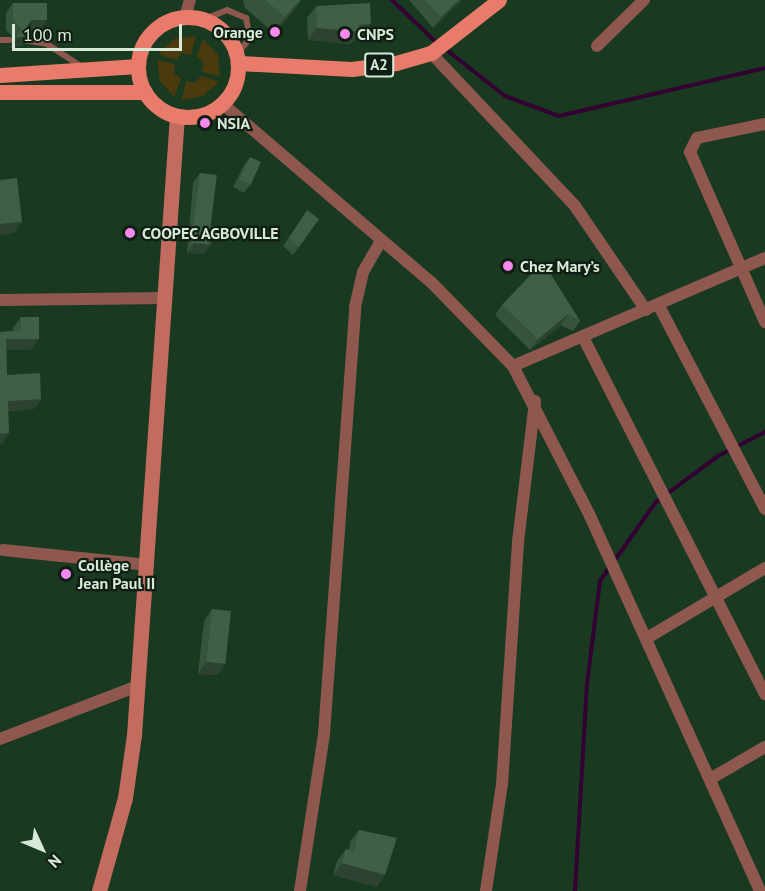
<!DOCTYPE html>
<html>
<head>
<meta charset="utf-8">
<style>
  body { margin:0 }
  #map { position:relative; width:765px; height:891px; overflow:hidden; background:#193921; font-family:"PT Sans",sans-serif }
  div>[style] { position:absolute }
  .green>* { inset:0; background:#4a3b0e }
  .stream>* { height:4px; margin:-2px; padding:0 2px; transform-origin:2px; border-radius:2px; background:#330032 }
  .lane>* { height:6px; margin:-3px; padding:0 3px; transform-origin:3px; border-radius:3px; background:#8e584f }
  .street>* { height:12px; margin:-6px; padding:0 6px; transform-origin:6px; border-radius:6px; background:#8e584f }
  .secondary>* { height:15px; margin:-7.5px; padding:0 7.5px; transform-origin:7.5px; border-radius:7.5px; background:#c26c5f }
  .primary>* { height:15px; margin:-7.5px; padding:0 7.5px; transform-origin:7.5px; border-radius:7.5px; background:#e97b6a }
  .primary>.ring { margin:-7.5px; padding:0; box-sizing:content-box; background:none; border:15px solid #e97b6a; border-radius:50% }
  .wall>* { inset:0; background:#36533c }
  .shaded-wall>* { inset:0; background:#2c4331 }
  .building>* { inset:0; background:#3f6046; transform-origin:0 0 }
  .dots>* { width:16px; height:16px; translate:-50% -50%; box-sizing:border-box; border:3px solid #0f1d12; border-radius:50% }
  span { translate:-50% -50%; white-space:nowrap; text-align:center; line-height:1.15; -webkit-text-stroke:4.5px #0f1d12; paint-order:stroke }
  .shield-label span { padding:2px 4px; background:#0f1d12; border:2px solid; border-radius:4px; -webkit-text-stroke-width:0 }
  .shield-label { font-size:15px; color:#d7eada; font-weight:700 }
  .poi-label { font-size:16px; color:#d7eada; font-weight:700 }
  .right { translate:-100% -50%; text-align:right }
  .left { translate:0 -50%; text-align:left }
  .north { position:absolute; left:12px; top:819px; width:60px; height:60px; -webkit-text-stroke:4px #0f1d12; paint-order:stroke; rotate:134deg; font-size:16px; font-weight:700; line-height:24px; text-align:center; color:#d7eada }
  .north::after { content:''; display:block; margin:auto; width:21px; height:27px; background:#d7eada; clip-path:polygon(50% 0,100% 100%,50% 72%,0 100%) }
  .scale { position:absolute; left:12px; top:24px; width:170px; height:27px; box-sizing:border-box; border:3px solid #d7eada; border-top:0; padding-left:8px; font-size:18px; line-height:21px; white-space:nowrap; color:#d7eada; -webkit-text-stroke:4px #0f1d12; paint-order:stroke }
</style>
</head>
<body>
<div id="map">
  <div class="green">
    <div style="clip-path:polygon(196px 36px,191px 55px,182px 53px,176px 60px,158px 54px,174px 39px)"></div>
    <div style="clip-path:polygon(203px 39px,218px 55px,220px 76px,202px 72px,204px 63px,197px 56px)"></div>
    <div style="clip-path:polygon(157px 60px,175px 64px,174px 73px,181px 79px,174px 97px,160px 81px)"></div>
    <div style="clip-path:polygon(201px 76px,219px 82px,203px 96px,182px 100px,186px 81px,195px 83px)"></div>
  </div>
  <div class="stream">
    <div style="left:392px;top:0;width:62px;rotate:43.7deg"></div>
    <div style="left:443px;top:47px;width:79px;rotate:38.3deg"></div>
    <div style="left:505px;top:96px;width:58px;rotate:20.3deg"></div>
    <div style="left:559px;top:116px;width:212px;rotate:-13.1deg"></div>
    <div style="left:575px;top:891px;width:207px;rotate:-86.7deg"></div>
    <div style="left:587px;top:684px;width:104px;rotate:-82.8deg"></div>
    <div style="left:600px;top:581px;width:97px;rotate:-54.7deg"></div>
    <div style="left:656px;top:502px;width:77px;rotate:-36.6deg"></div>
    <div style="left:718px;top:456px;width:53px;rotate:-27.1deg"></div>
  </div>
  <div class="lane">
    <div style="left:205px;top:19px;width:24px;rotate:-22deg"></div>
    <div style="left:227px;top:10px;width:21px;rotate:23deg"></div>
    <div style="left:246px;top:18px;width:20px;rotate:79deg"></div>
    <div style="left:250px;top:38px;width:22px;rotate:129deg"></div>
    <div style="left:0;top:40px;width:10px"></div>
    <div style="left:23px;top:40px;width:24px;rotate:9deg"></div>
    <div style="left:47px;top:44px;width:42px;rotate:33.3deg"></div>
  </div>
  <div class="street">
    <div style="left:185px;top:17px;width:18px;rotate:-74deg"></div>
    <div style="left:597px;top:46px;width:66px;rotate:-44.4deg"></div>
    <div style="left:431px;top:53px;width:210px;rotate:46.7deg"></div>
    <div style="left:575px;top:206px;width:126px;rotate:55.7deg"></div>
    <div style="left:223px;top:104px;width:274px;rotate:40.6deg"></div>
    <div style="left:431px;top:282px;width:117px;rotate:45.7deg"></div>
    <div style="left:513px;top:366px;width:169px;rotate:62.8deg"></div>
    <div style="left:590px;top:516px;width:412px;rotate:65.6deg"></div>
    <div style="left:765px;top:124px;width:69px;rotate:168.4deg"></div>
    <div style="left:697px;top:138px;width:16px;rotate:117deg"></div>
    <div style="left:690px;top:152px;width:186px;rotate:66.2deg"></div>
    <div style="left:0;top:300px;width:166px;rotate:-0.7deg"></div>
    <div style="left:659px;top:306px;width:229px;rotate:62.4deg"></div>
    <div style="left:583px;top:337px;width:401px;rotate:63deg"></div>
    <div style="left:513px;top:366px;width:274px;rotate:-23.2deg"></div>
    <div style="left:3px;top:550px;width:146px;rotate:5.9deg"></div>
    <div style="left:647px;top:638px;width:137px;rotate:-30.7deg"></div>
    <div style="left:0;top:739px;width:147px;rotate:-21.1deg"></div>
    <div style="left:710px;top:779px;width:64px;rotate:-30.2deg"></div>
    <div style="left:300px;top:891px;width:159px;rotate:-81.3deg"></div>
    <div style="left:324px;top:734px;width:428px;rotate:-85.8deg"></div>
    <div style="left:355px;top:307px;width:36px;rotate:-77deg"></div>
    <div style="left:363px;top:272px;width:36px;rotate:-60deg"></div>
    <div style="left:486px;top:891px;width:108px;rotate:-81.5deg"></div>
    <div style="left:502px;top:784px;width:243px;rotate:-86.2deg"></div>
    <div style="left:518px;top:542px;width:142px;rotate:-83.1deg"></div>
  </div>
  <div class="secondary">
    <div style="left:99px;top:891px;width:97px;rotate:-74.4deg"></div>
    <div style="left:125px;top:798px;width:64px;rotate:-81.9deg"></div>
    <div style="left:134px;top:735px;width:620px;rotate:-86.03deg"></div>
  </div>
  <div class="primary">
    <div class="ring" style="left:138px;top:17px;width:85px;height:85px"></div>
    <div style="left:239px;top:63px;width:113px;rotate:3deg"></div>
    <div style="left:352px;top:69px;width:44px;rotate:-7.8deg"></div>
    <div style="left:396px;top:63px;width:36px;rotate:-16deg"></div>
    <div style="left:431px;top:53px;width:86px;rotate:-37.9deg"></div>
    <div style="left:0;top:75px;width:138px;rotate:-3.7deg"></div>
    <div style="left:0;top:92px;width:145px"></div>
  </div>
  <div class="wall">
    <div style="clip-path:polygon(243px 0,301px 0,292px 13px,274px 33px,245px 8px)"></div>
    <div style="clip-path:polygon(409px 0,462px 0,433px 28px)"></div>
    <div style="clip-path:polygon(13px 3px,47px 20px,40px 30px,28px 30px,23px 45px,9px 48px,15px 39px,6px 30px,6px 13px)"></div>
    <div style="clip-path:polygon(316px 6px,363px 36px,357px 36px,351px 44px,308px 40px,307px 18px)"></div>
    <div style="clip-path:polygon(250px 157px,250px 185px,244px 193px,233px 187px,244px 165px)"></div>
    <div style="clip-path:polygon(200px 173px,211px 244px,204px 254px,187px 253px,193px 183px)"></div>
    <div style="clip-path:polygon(302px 218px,319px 219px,293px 255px,283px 246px)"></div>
    <div style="clip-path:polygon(543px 262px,580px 321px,573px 331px,561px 325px,530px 350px,495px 315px,502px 305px)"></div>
    <div style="clip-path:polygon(21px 317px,31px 350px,6px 350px,7px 375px,41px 399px,34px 409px,8px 411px,2px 444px,0 444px,0 332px,13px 331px,13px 328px)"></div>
    <div style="clip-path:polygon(212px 609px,218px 675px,198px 674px,204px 621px)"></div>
    <div style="clip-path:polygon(359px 830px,377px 887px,333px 875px,337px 861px,346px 849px,349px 850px,350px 842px)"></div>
  </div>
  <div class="shaded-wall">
    <div style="clip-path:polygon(300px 0,292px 13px,274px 33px,285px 17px)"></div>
    <div style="clip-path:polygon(459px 0,462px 0,433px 28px,441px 17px)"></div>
    <div style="clip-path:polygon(31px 20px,47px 20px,40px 30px,24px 30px)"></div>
    <div style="clip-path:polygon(371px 24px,363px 36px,357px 36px,351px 44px,308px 40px,317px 28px)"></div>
    <div style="clip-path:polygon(30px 35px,23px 45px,9px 48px,16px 38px)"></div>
    <div style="clip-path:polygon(22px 222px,14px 233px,0 235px,0 224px)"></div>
    <div style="clip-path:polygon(194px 243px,211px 244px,204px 254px,187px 253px)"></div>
    <div style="clip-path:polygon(568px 314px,561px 325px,530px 350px,538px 339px)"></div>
    <div style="clip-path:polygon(6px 339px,39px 339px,31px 350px,0 350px)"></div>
    <div style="clip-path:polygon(41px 399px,34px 409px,1px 411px,8px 401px)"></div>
    <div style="clip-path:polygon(9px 433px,2px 444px,0 444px,0 434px)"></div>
    <div style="clip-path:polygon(206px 662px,226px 663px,218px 675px,198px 674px)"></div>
    <div style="clip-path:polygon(342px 863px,385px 875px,377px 887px,333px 875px)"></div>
  </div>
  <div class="building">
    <div style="clip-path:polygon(265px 0,300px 0,285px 17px)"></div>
    <div style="clip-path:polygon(425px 0,459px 0,441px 17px)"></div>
    <div style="clip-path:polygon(13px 3px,47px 3px,47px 20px,31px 20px,26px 27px,30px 35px,16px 38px,22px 29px,13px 20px)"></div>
    <div style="clip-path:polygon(370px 3px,371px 24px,359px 25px,359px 32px,317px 28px,316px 6px)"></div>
    <div style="left:250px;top:157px;width:12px;height:25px;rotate:24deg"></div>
    <div style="left:200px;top:173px;width:17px;height:70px;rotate:7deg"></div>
    <div style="clip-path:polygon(17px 178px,22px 222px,0 224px,0 180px)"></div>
    <div style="clip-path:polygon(307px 210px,319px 219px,299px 247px,289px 238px)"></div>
    <div style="clip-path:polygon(543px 262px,580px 321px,568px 314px,538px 339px,502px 305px)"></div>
    <div style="clip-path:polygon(21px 317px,39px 317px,39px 339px,6px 339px,7px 375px,40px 373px,41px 399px,8px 401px,9px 433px,0 434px,0 332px,21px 331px)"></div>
    <div style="left:212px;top:609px;width:19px;height:53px;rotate:6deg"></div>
    <div style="clip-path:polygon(359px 830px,397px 838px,385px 875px,342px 863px,346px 849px,354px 852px)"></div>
  </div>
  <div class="dots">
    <div style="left:275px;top:32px;background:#f689ee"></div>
    <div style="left:345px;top:34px;background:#f689ee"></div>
    <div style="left:205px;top:123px;background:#f689ee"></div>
    <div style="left:130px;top:233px;background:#f689ee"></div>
    <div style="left:508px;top:266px;background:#f689ee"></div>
    <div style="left:66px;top:574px;background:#f689ee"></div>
  </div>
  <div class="shield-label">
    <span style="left:379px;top:65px">A2</span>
  </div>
  <div class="poi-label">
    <span class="right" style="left:263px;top:32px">Orange</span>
    <span class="left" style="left:357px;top:34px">CNPS</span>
    <span class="left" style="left:217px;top:123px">NSIA</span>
    <span class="left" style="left:142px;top:233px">COOPEC AGBOVILLE</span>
    <span class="left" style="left:520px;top:266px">Chez Mary’s</span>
    <span class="left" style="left:78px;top:574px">Collège<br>Jean Paul II</span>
  </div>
  <div class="north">N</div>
  <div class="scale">100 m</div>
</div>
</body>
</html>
